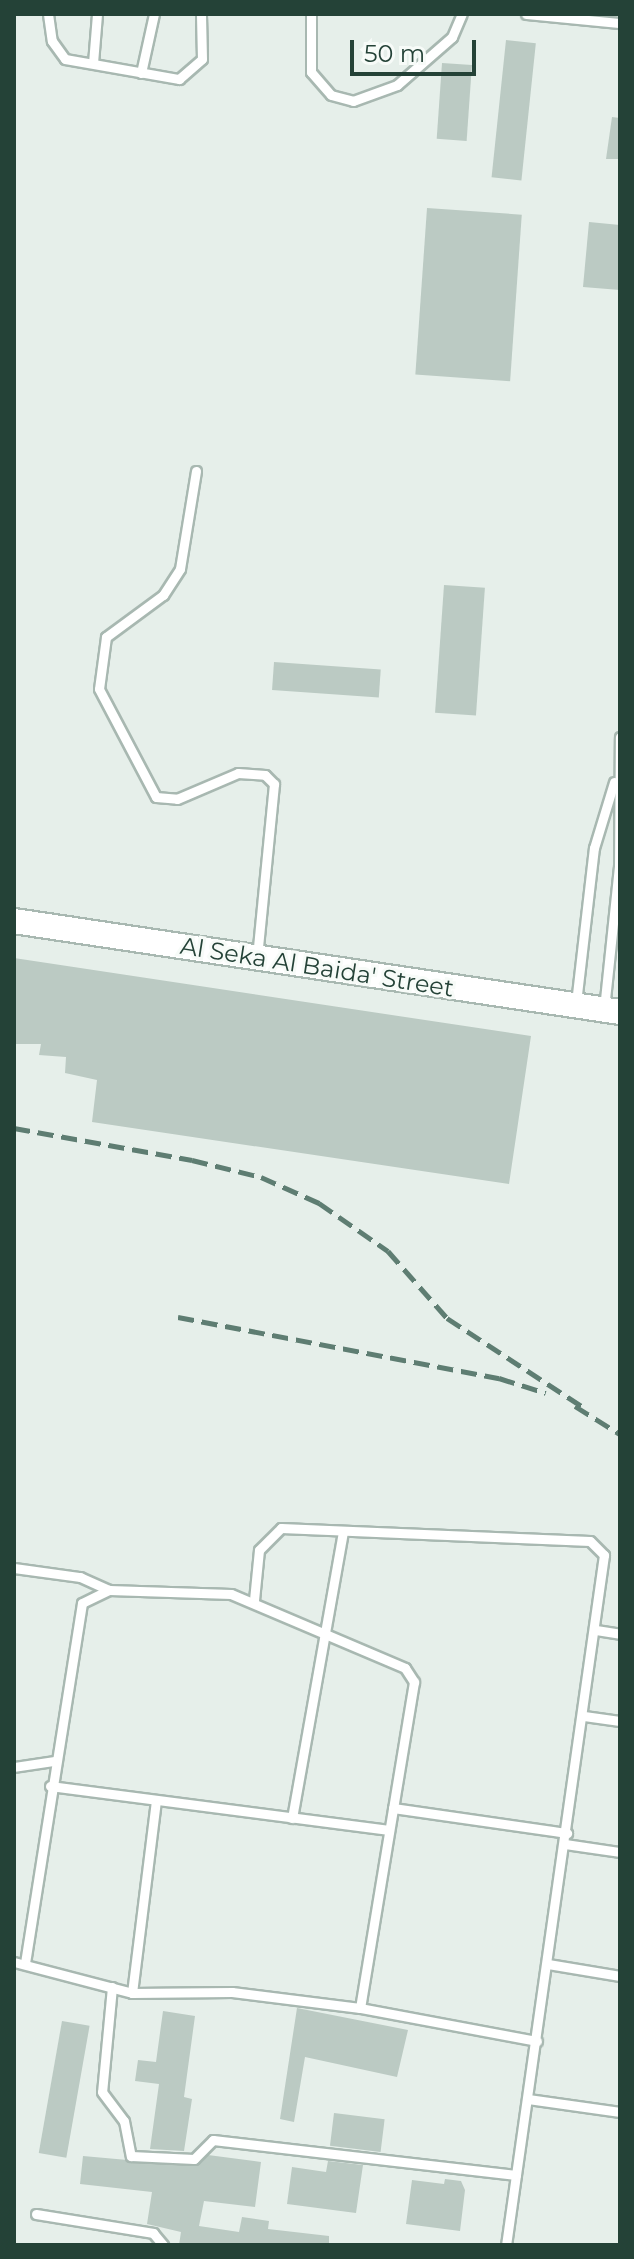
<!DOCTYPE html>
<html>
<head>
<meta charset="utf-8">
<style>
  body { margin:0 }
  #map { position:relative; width:634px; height:2259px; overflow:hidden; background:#e6efea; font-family:Montserrat,sans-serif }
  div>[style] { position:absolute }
  .building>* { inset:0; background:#bbcac3; transform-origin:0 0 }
  .roads { filter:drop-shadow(2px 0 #a8b8b1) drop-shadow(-2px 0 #a8b8b1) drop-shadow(0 2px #a8b8b1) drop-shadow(0 -2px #a8b8b1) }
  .lane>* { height:9px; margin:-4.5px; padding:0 4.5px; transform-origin:4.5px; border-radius:4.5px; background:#fff }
  .secondary>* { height:24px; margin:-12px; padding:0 12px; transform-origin:12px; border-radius:12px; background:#fff }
  .rail>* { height:5px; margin-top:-2.5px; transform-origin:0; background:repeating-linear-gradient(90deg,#5e7d72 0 16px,transparent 0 24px) }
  span { translate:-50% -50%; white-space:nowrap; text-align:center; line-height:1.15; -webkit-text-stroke:6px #f7fbf8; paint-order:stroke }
  .street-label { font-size:24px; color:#244237 }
  .frame { position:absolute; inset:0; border:16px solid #244237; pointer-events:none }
  .scale { position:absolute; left:350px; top:40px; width:126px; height:36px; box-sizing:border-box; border:4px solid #244237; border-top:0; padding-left:10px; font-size:24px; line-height:28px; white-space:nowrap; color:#244237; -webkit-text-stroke:6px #f7fbf8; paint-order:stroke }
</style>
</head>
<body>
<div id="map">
  <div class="building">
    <div style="left:506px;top:40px;width:30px;height:138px;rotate:6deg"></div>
    <div style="left:442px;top:63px;width:30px;height:76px;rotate:4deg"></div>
    <div style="clip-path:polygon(612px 117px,620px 118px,620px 159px,606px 159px)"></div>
    <div style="left:427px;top:208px;width:95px;height:167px;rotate:4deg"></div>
    <div style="clip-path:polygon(589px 222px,620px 225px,620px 290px,583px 287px)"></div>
    <div style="left:444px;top:585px;width:41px;height:128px;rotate:4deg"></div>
    <div style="left:274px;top:662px;width:107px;height:28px;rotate:4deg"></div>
    <div style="clip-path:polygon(14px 958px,531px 1036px,509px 1184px,92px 1122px,97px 1080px,65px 1073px,66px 1057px,39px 1055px,41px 1044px,14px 1044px)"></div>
    <div style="clip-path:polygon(297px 2008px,408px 2030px,397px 2077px,305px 2057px,294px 2122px,280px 2119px)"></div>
    <div style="clip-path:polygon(163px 2011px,195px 2016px,184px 2097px,192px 2099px,184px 2151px,150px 2149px,159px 2084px,135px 2081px,138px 2060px,156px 2062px)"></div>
    <div style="left:62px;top:2021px;width:28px;height:134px;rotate:10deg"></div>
    <div style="left:334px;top:2113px;width:51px;height:33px;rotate:7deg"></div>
    <div style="clip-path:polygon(208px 2155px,261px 2162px,255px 2207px,204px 2201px,199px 2226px,239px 2232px,242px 2217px,269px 2221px,268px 2229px,329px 2236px,329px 2245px,179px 2245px,181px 2232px,147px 2224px,152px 2192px,80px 2184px,83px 2156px,194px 2166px)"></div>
    <div style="clip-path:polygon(328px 2161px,363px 2165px,356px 2213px,287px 2204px,292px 2167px,326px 2172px)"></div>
    <div style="clip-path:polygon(445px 2179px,461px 2181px,465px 2190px,460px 2231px,406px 2224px,412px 2180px,444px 2184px)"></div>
  </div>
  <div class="roads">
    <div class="lane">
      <div style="left:48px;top:14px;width:27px;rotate:82deg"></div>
      <div style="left:52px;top:41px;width:22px;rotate:54deg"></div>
      <div style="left:65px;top:59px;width:116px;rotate:10deg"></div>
      <div style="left:179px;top:79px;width:30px;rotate:-41deg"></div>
      <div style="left:202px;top:59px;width:45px;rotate:-91.3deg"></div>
      <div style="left:311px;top:14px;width:58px;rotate:90deg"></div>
      <div style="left:311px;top:72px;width:30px;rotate:49deg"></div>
      <div style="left:331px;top:95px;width:23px;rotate:15deg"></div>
      <div style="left:353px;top:101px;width:47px;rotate:-20deg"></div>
      <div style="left:397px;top:85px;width:73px;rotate:-41.1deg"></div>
      <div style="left:452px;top:37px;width:25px;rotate:-67deg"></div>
      <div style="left:526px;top:14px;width:94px;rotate:5.5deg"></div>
      <div style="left:93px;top:63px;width:49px;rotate:-85.3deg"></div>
      <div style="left:141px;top:73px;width:60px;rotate:-77.6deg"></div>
      <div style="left:196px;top:471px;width:99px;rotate:99.3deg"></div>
      <div style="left:180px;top:569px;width:31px;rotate:123deg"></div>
      <div style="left:163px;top:595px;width:71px;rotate:143.6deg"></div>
      <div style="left:106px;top:637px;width:52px;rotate:97.7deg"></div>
      <div style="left:99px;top:689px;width:122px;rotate:62.2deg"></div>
      <div style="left:156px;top:797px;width:21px;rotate:5deg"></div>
      <div style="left:177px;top:799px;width:66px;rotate:-23.1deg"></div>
      <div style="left:238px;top:773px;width:27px;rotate:4deg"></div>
      <div style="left:265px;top:775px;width:13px;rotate:45deg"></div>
      <div style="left:274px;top:784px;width:173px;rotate:95.6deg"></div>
      <div style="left:576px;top:1003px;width:156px;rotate:-83.4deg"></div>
      <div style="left:594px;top:848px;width:69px;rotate:-73.1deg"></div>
      <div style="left:604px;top:1009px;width:143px;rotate:-84deg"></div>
      <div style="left:619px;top:867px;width:130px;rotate:-89.6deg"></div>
      <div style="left:14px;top:1568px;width:67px;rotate:7.8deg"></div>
      <div style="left:80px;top:1577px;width:32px;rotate:24deg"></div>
      <div style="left:254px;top:1600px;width:50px;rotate:-84.3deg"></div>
      <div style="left:259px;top:1550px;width:31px;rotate:-45deg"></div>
      <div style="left:281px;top:1528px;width:309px;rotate:2.4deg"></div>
      <div style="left:590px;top:1541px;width:20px;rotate:45deg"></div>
      <div style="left:604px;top:1555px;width:697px;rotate:98.08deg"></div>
      <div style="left:596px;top:1630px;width:24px;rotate:9deg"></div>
      <div style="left:584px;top:1716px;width:36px;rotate:8deg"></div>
      <div style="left:14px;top:1767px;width:40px;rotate:-8.5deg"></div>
      <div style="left:50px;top:1786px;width:342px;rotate:7.4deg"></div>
      <div style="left:393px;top:1808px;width:176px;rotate:8.2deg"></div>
      <div style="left:292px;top:1818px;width:291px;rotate:-79.9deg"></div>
      <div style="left:565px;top:1844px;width:56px;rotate:8.3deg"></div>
      <div style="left:14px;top:1962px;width:122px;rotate:14.7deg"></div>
      <div style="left:132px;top:1993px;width:100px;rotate:-0.6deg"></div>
      <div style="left:232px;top:1992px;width:129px;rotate:7.1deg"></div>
      <div style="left:360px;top:2008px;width:180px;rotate:10.6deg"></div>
      <div style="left:25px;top:1963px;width:364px;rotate:-81deg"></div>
      <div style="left:82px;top:1603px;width:30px;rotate:-26deg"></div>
      <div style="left:109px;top:1590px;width:122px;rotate:1.9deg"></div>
      <div style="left:231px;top:1594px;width:189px;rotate:23deg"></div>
      <div style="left:405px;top:1668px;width:17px;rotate:57deg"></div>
      <div style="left:414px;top:1682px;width:330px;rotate:99.4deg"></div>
      <div style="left:548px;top:1964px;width:73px;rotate:9.5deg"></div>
      <div style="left:112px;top:1987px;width:105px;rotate:95.4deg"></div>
      <div style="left:102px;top:2092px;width:36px;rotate:53deg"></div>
      <div style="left:124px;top:2121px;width:36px;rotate:79deg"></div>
      <div style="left:131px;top:2156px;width:63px;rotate:2.7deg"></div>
      <div style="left:194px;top:2159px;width:27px;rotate:-45deg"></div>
      <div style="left:213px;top:2140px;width:305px;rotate:6.6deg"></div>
      <div style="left:132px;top:1993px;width:194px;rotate:-82.9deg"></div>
      <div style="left:528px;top:2099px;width:93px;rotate:8deg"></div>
      <div style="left:36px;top:2214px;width:119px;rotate:9.2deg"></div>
      <div style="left:153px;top:2233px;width:16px;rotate:50deg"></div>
    </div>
    <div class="secondary">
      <div style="left:14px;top:921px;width:613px;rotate:8.54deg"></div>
    </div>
  </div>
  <div class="rail">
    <div style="left:14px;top:1128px;width:181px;rotate:10.2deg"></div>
    <div style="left:192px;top:1160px;width:71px;rotate:13.8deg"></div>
    <div style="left:261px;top:1177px;width:64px;rotate:24.1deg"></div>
    <div style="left:319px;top:1203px;width:84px;rotate:34.8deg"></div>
    <div style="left:388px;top:1251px;width:89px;rotate:48.6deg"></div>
    <div style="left:447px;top:1318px;width:166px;rotate:33.2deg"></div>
    <div style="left:178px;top:1317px;width:327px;rotate:10.8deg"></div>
    <div style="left:499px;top:1378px;width:49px;rotate:17.7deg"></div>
    <div style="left:575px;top:1406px;width:53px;rotate:31.9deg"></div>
  </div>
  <div class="street-label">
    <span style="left:317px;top:967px;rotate:9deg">Al Seka Al Baida' Street</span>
  </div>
  <div class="frame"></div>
  <div class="scale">50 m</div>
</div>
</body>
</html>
